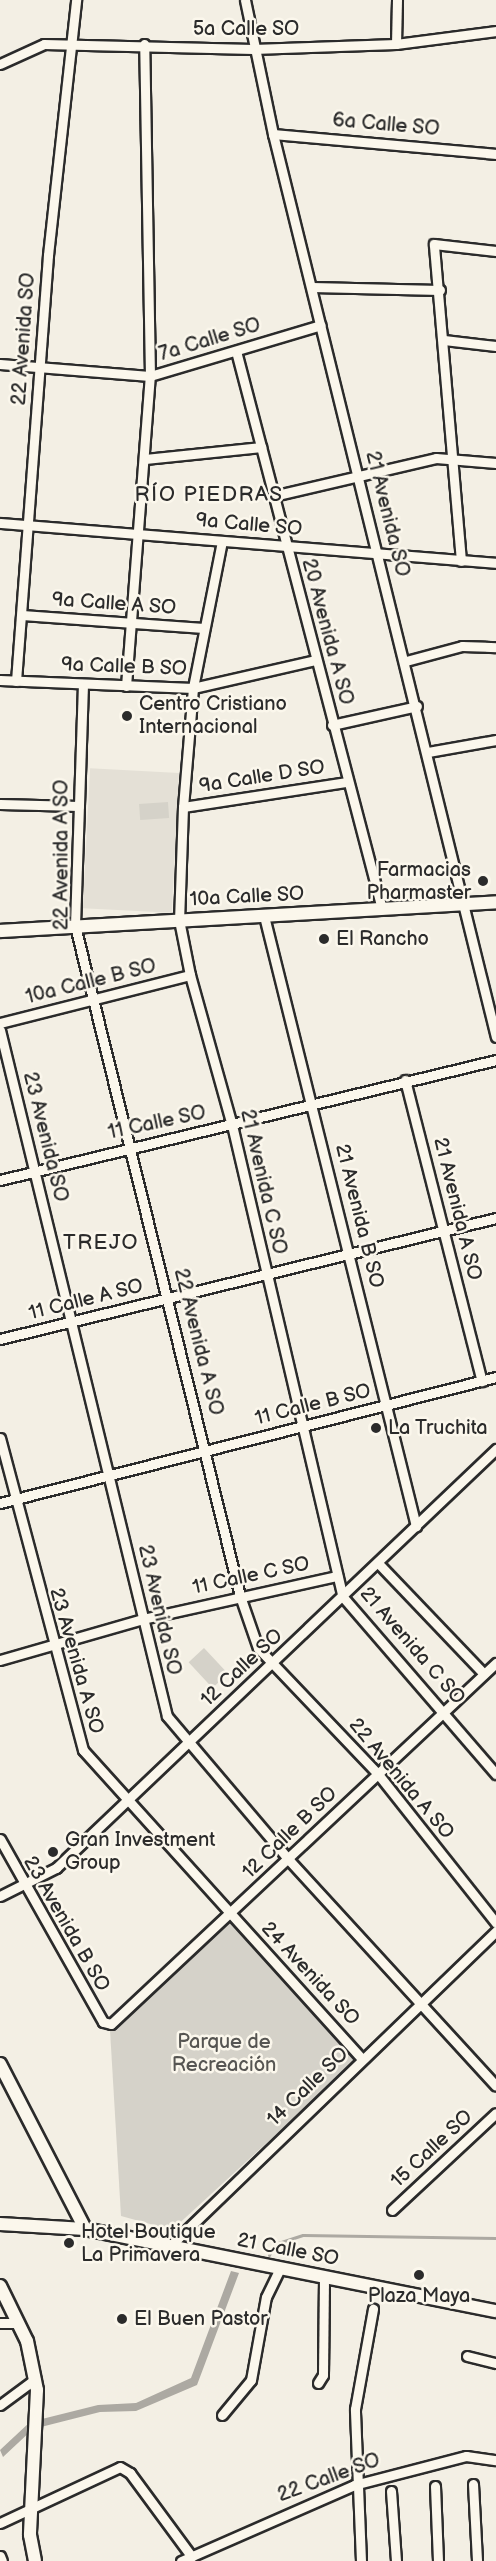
<!DOCTYPE html>
<html>
<head>
<meta charset="utf-8">
<style>
  body { margin:0 }
  #map { position:relative; width:496px; height:2561px; overflow:hidden; background:#f3efe4; font-family:"Balsamiq Sans",sans-serif }
  div>[style] { position:absolute }
  .built>* { inset:0; background:#e4e0d6; transform-origin:0 0 }
  .green>* { inset:0; background:#d5d2c9; transform-origin:0 0 }
  .water>* { inset:0; background:#aca9a2 }
  .stream>* { height:3px; margin:-1.5px; padding:0 1.5px; transform-origin:1.5px; border-radius:1.5px; background:#aca9a2 }
  .roads { filter:drop-shadow(2px 0 #2b2b2b) drop-shadow(-2px 0 #2b2b2b) drop-shadow(0 2px #2b2b2b) drop-shadow(0 -2px #2b2b2b) }
  .minor>* { height:9px; margin:-4.5px; padding:0 4.5px; transform-origin:4.5px; border-radius:4.5px; background:#fbf7ec }
  .tertiary>* { height:12px; margin:-6px; padding:0 6px; transform-origin:6px; border-radius:6px; background:#fbf7ec }
  .dots>* { width:16px; height:16px; translate:-50% -50%; box-sizing:border-box; border:3px solid #fbf7ec; border-radius:50% }
  span { translate:-50% -50%; white-space:nowrap; text-align:center; line-height:1.15; -webkit-text-stroke:5px #fbf7ec; paint-order:stroke }
  .street-label { font-size:20px; color:#2b2b2b }
  .poi-label { font-size:20px; color:#2b2b2b }
  .left { translate:0 -50%; text-align:left }
  .right { translate:-100% -50%; text-align:right }
  .park-label { font-size:20px; color:#565552 }
  .neighbourhood-label { font-size:21px; color:#2b2b2b; letter-spacing:1.5px }
</style>
</head>
<body>
<div id="map">
  <div class="built">
    <div style="left:179px;top:773px;width:140px;height:89px;rotate:93deg"></div>
  </div>
  <div class="green">
    <div style="left:168px;top:802px;width:16px;height:29px;rotate:86deg"></div>
    <div style="left:204px;top:1648px;width:35px;height:21px;rotate:47deg"></div>
    <div style="clip-path:polygon(229px 1920px,359px 2058px,172px 2230px,121px 2216px,110px 2030px)"></div>
  </div>
  <div class="water">
    <div style="clip-path:polygon(231px 2271px,239px 2273px,197px 2385px,136px 2411px,100px 2412px,33px 2429px,3px 2457px,0 2450px,30px 2422px,98px 2405px,136px 2403px,191px 2378px)"></div>
  </div>
  <div class="stream">
    <div style="left:269px;top:2255px;width:13px;rotate:-61deg"></div>
    <div style="left:275px;top:2244px;width:29px;rotate:-18deg"></div>
    <div style="left:303px;top:2235px;width:193px;rotate:0.9deg"></div>
  </div>
  <div class="roads">
    <div class="minor">
      <div style="left:245px;top:0;width:137px;rotate:78.2deg"></div>
      <div style="left:273px;top:134px;width:930px;rotate:76.13deg"></div>
      <div style="left:396px;top:44px;width:44px;rotate:-88.7deg"></div>
      <div style="left:0;top:64px;width:48px;rotate:-24.4deg"></div>
      <div style="left:44px;top:44px;width:209px;rotate:1.4deg"></div>
      <div style="left:253px;top:49px;width:143px;rotate:-2deg"></div>
      <div style="left:396px;top:44px;width:101px;rotate:-7.4deg"></div>
      <div style="left:273px;top:134px;width:224px;rotate:5.1deg"></div>
      <div style="left:312px;top:287px;width:128px;rotate:1.3deg"></div>
      <div style="left:444px;top:340px;width:52px;rotate:6.6deg"></div>
      <div style="left:236px;top:351px;width:577px;rotate:75.34deg"></div>
      <div style="left:0;top:364px;width:150px;rotate:4.6deg"></div>
      <div style="left:150px;top:376px;width:178px;rotate:-16.6deg"></div>
      <div style="left:145px;top:459px;width:117px;rotate:-5.9deg"></div>
      <div style="left:273px;top:496px;width:167px;rotate:-13.1deg"></div>
      <div style="left:436px;top:458px;width:60px;rotate:4.8deg"></div>
      <div style="left:0;top:523px;width:498px;rotate:4.6deg"></div>
      <div style="left:222px;top:541px;width:150px;rotate:101.2deg"></div>
      <div style="left:193px;top:688px;width:119px;rotate:94.8deg"></div>
      <div style="left:183px;top:807px;width:113px;rotate:92deg"></div>
      <div style="left:179px;top:920px;width:56px;rotate:78.7deg"></div>
      <div style="left:190px;top:975px;width:156px;rotate:74.4deg"></div>
      <div style="left:232px;top:1125px;width:485px;rotate:76.8deg"></div>
      <div style="left:343px;top:1597px;width:234px;rotate:49.2deg"></div>
      <div style="left:461px;top:561px;width:318px;rotate:-94.9deg"></div>
      <div style="left:434px;top:244px;width:62px;rotate:6.4deg"></div>
      <div style="left:22px;top:615px;width:182px;rotate:4.1deg"></div>
      <div style="left:406px;top:661px;width:58px;rotate:-15deg"></div>
      <div style="left:462px;top:646px;width:34px;rotate:2deg"></div>
      <div style="left:0;top:680px;width:193px;rotate:2.4deg"></div>
      <div style="left:193px;top:688px;width:125px;rotate:-12.9deg"></div>
      <div style="left:16px;top:681px;width:427px;rotate:-85.7deg"></div>
      <div style="left:48px;top:255px;width:257px;rotate:-83.7deg"></div>
      <div style="left:83px;top:684px;width:242px;rotate:91.9deg"></div>
      <div style="left:75px;top:926px;width:690px;rotate:76.17deg"></div>
      <div style="left:240px;top:1596px;width:55px;rotate:70.9deg"></div>
      <div style="left:258px;top:1648px;width:174px;rotate:46.4deg"></div>
      <div style="left:378px;top:1774px;width:190px;rotate:51.6deg"></div>
      <div style="left:126px;top:686px;width:311px;rotate:-85.6deg"></div>
      <div style="left:150px;top:376px;width:332px;rotate:-91deg"></div>
      <div style="left:332px;top:725px;width:87px;rotate:-12.6deg"></div>
      <div style="left:428px;top:752px;width:69px;rotate:-10deg"></div>
      <div style="left:0;top:804px;width:79px;rotate:1.5deg"></div>
      <div style="left:183px;top:807px;width:166px;rotate:-8.7deg"></div>
      <div style="left:264px;top:916px;width:629px;rotate:76.01deg"></div>
      <div style="left:0;top:1023px;width:196px;rotate:-14.2deg"></div>
      <div style="left:0;top:1030px;width:706px;rotate:76.32deg"></div>
      <div style="left:167px;top:1716px;width:189px;rotate:49.7deg"></div>
      <div style="left:289px;top:1860px;width:306px;rotate:47.5deg"></div>
      <div style="left:405px;top:1080px;width:311px;rotate:75.7deg"></div>
      <div style="left:0;top:1180px;width:510px;rotate:-13.6deg"></div>
      <div style="left:0;top:1339px;width:511px;rotate:-13.71deg"></div>
      <div style="left:0;top:1438px;width:323px;rotate:75.1deg"></div>
      <div style="left:83px;top:1750px;width:416px;rotate:47.9deg"></div>
      <div style="left:0;top:1503px;width:512px;rotate:-14.25deg"></div>
      <div style="left:378px;top:1563px;width:153px;rotate:46.3deg"></div>
      <div style="left:0;top:1660px;width:149px;rotate:-16deg"></div>
      <div style="left:143px;top:1619px;width:199px;rotate:-12.5deg"></div>
      <div style="left:0;top:1839px;width:210px;rotate:60.6deg"></div>
      <div style="left:103px;top:2022px;width:8px;rotate:14deg"></div>
      <div style="left:111px;top:2024px;width:528px;rotate:-43.16deg"></div>
      <div style="left:0;top:1896px;width:63px;rotate:-26.6deg"></div>
      <div style="left:56px;top:1868px;width:608px;rotate:-43.6deg"></div>
      <div style="left:392px;top:2210px;width:142px;rotate:-43deg"></div>
      <div style="left:171px;top:2245px;width:452px;rotate:-44deg"></div>
      <div style="left:0;top:2323px;width:18px"></div>
      <div style="left:467px;top:2356px;width:30px;rotate:14deg"></div>
      <div style="left:318px;top:2383px;width:9px;rotate:-58deg"></div>
      <div style="left:323px;top:2375px;width:98px;rotate:-89.4deg"></div>
      <div style="left:0;top:2405px;width:44px;rotate:-36.6deg"></div>
      <div style="left:222px;top:2415px;width:45px;rotate:-50.4deg"></div>
      <div style="left:251px;top:2380px;width:84px;rotate:-79.8deg"></div>
      <div style="left:266px;top:2297px;width:32px;rotate:-64deg"></div>
      <div style="left:473px;top:2484px;width:77px;rotate:87deg"></div>
      <div style="left:435px;top:2486px;width:75px;rotate:87.7deg"></div>
      <div style="left:391px;top:2491px;width:70px;rotate:85.9deg"></div>
      <div style="left:0;top:2523px;width:132px;rotate:-25deg"></div>
      <div style="left:120px;top:2467px;width:12px;rotate:31deg"></div>
      <div style="left:130px;top:2473px;width:104px;rotate:53.6deg"></div>
      <div style="left:0;top:2556px;width:5px;rotate:68deg"></div>
      <div style="left:181px;top:2561px;width:189px;rotate:-23.7deg"></div>
      <div style="left:354px;top:2485px;width:116px;rotate:-14.5deg"></div>
      <div style="left:466px;top:2456px;width:30px;rotate:8deg"></div>
      <div style="left:361px;top:2561px;width:152px;rotate:-92.3deg"></div>
      <div style="left:355px;top:2409px;width:102px;rotate:-79.8deg"></div>
    </div>
    <div class="tertiary">
      <div style="left:0;top:931px;width:497px;rotate:-3.3deg"></div>
      <div style="left:0;top:2064px;width:186px;rotate:62.7deg"></div>
      <div style="left:0;top:2224px;width:85px;rotate:3.4deg"></div>
      <div style="left:85px;top:2229px;width:419px;rotate:11.3deg"></div>
      <div style="left:0;top:2286px;width:61px;rotate:63.9deg"></div>
      <div style="left:27px;top:2341px;width:50px;rotate:78.5deg"></div>
      <div style="left:37px;top:2390px;width:145px;rotate:92.8deg"></div>
      <div style="left:30px;top:2535px;width:26px;rotate:79deg"></div>
    </div>
  </div>
  <div class="dots">
    <div style="left:127px;top:716px;background:#2b2b2b"></div>
    <div style="left:483px;top:881px;background:#2b2b2b"></div>
    <div style="left:324px;top:939px;background:#2b2b2b"></div>
    <div style="left:376px;top:1428px;background:#2b2b2b"></div>
    <div style="left:53px;top:1852px;background:#2b2b2b"></div>
    <div style="left:69px;top:2243px;background:#2b2b2b"></div>
    <div style="left:419px;top:2275px;background:#2b2b2b"></div>
    <div style="left:122px;top:2319px;background:#2b2b2b"></div>
  </div>
  <div class="street-label">
    <span style="left:246px;top:29px">5a Calle SO</span>
    <span style="left:386px;top:125px;rotate:5deg">6a Calle SO</span>
    <span style="left:24px;top:339px;rotate:-86deg">22 Avenida SO</span>
    <span style="left:210px;top:340px;rotate:-17deg">7a Calle SO</span>
    <span style="left:387px;top:514px;rotate:76deg">21 Avenida SO</span>
    <span style="left:249px;top:525px;rotate:5deg">9a Calle SO</span>
    <span style="left:114px;top:604px;rotate:4deg">9a Calle A SO</span>
    <span style="left:327px;top:632px;rotate:75deg">20 Avenida A SO</span>
    <span style="left:124px;top:667px;rotate:2deg">9a Calle B SO</span>
    <span style="left:262px;top:777px;rotate:-9deg">9a Calle D SO</span>
    <span style="left:62px;top:855px;rotate:-90deg">22 Avenida A SO</span>
    <span style="left:247px;top:897px;rotate:-3deg">10a Calle SO</span>
    <span style="left:91px;top:982px;rotate:-14deg">10a Calle B SO</span>
    <span style="left:157px;top:1123px;rotate:-12deg">11 Calle SO</span>
    <span style="left:45px;top:1137px;rotate:76deg">23 Avenida SO</span>
    <span style="left:263px;top:1182px;rotate:77deg">21 Avenida C SO</span>
    <span style="left:457px;top:1209px;rotate:76deg">21 Avenida A SO</span>
    <span style="left:359px;top:1216px;rotate:76deg">21 Avenida B SO</span>
    <span style="left:86px;top:1300px;rotate:-14deg">11 Calle A SO</span>
    <span style="left:198px;top:1342px;rotate:76deg">22 Avenida A SO</span>
    <span style="left:313px;top:1405px;rotate:-14deg">11 Calle B SO</span>
    <span style="left:251px;top:1576px;rotate:-12deg">11 Calle C SO</span>
    <span style="left:159px;top:1610px;rotate:77deg">23 Avenida SO</span>
    <span style="left:412px;top:1646px;rotate:49deg">21 Avenida C SO</span>
    <span style="left:76px;top:1661px;rotate:74deg">23 Avenida A SO</span>
    <span style="left:242px;top:1668px;rotate:-43deg">12 Calle SO</span>
    <span style="left:401px;top:1779px;rotate:50deg">22 Avenida A SO</span>
    <span style="left:290px;top:1833px;rotate:-44deg">12 Calle B SO</span>
    <span style="left:66px;top:1924px;rotate:60deg">23 Avenida B SO</span>
    <span style="left:310px;top:1974px;rotate:47deg">24 Avenida SO</span>
    <span style="left:308px;top:2087px;rotate:-44deg">14 Calle SO</span>
    <span style="left:432px;top:2149px;rotate:-43deg">15 Calle SO</span>
    <span style="left:288px;top:2250px;rotate:11deg">21 Calle SO</span>
    <span style="left:329px;top:2478px;rotate:-20deg">22 Calle SO</span>
  </div>
  <div class="poi-label">
    <span class="left" style="left:139px;top:716px">Centro Cristiano<br>Internacional</span>
    <span class="right" style="left:471px;top:882px">Farmacias<br>Pharmaster</span>
    <span class="left" style="left:336px;top:939px">El Rancho</span>
    <span class="left" style="left:388px;top:1428px">La Truchita</span>
    <span class="left" style="left:65px;top:1852px">Gran Investment<br>Group</span>
    <span class="left" style="left:81px;top:2244px">Hotel Boutique<br>La Primavera</span>
    <span style="left:419px;top:2296px">Plaza Maya</span>
    <span class="left" style="left:134px;top:2319px">El Buen Pastor</span>
  </div>
  <div class="park-label">
    <span style="left:224px;top:2054px">Parque de<br>Recreación</span>
  </div>
  <div class="neighbourhood-label">
    <span style="left:209px;top:495px">RÍO PIEDRAS</span>
    <span style="left:101px;top:1243px">TREJO</span>
  </div>
</div>
</body>
</html>
